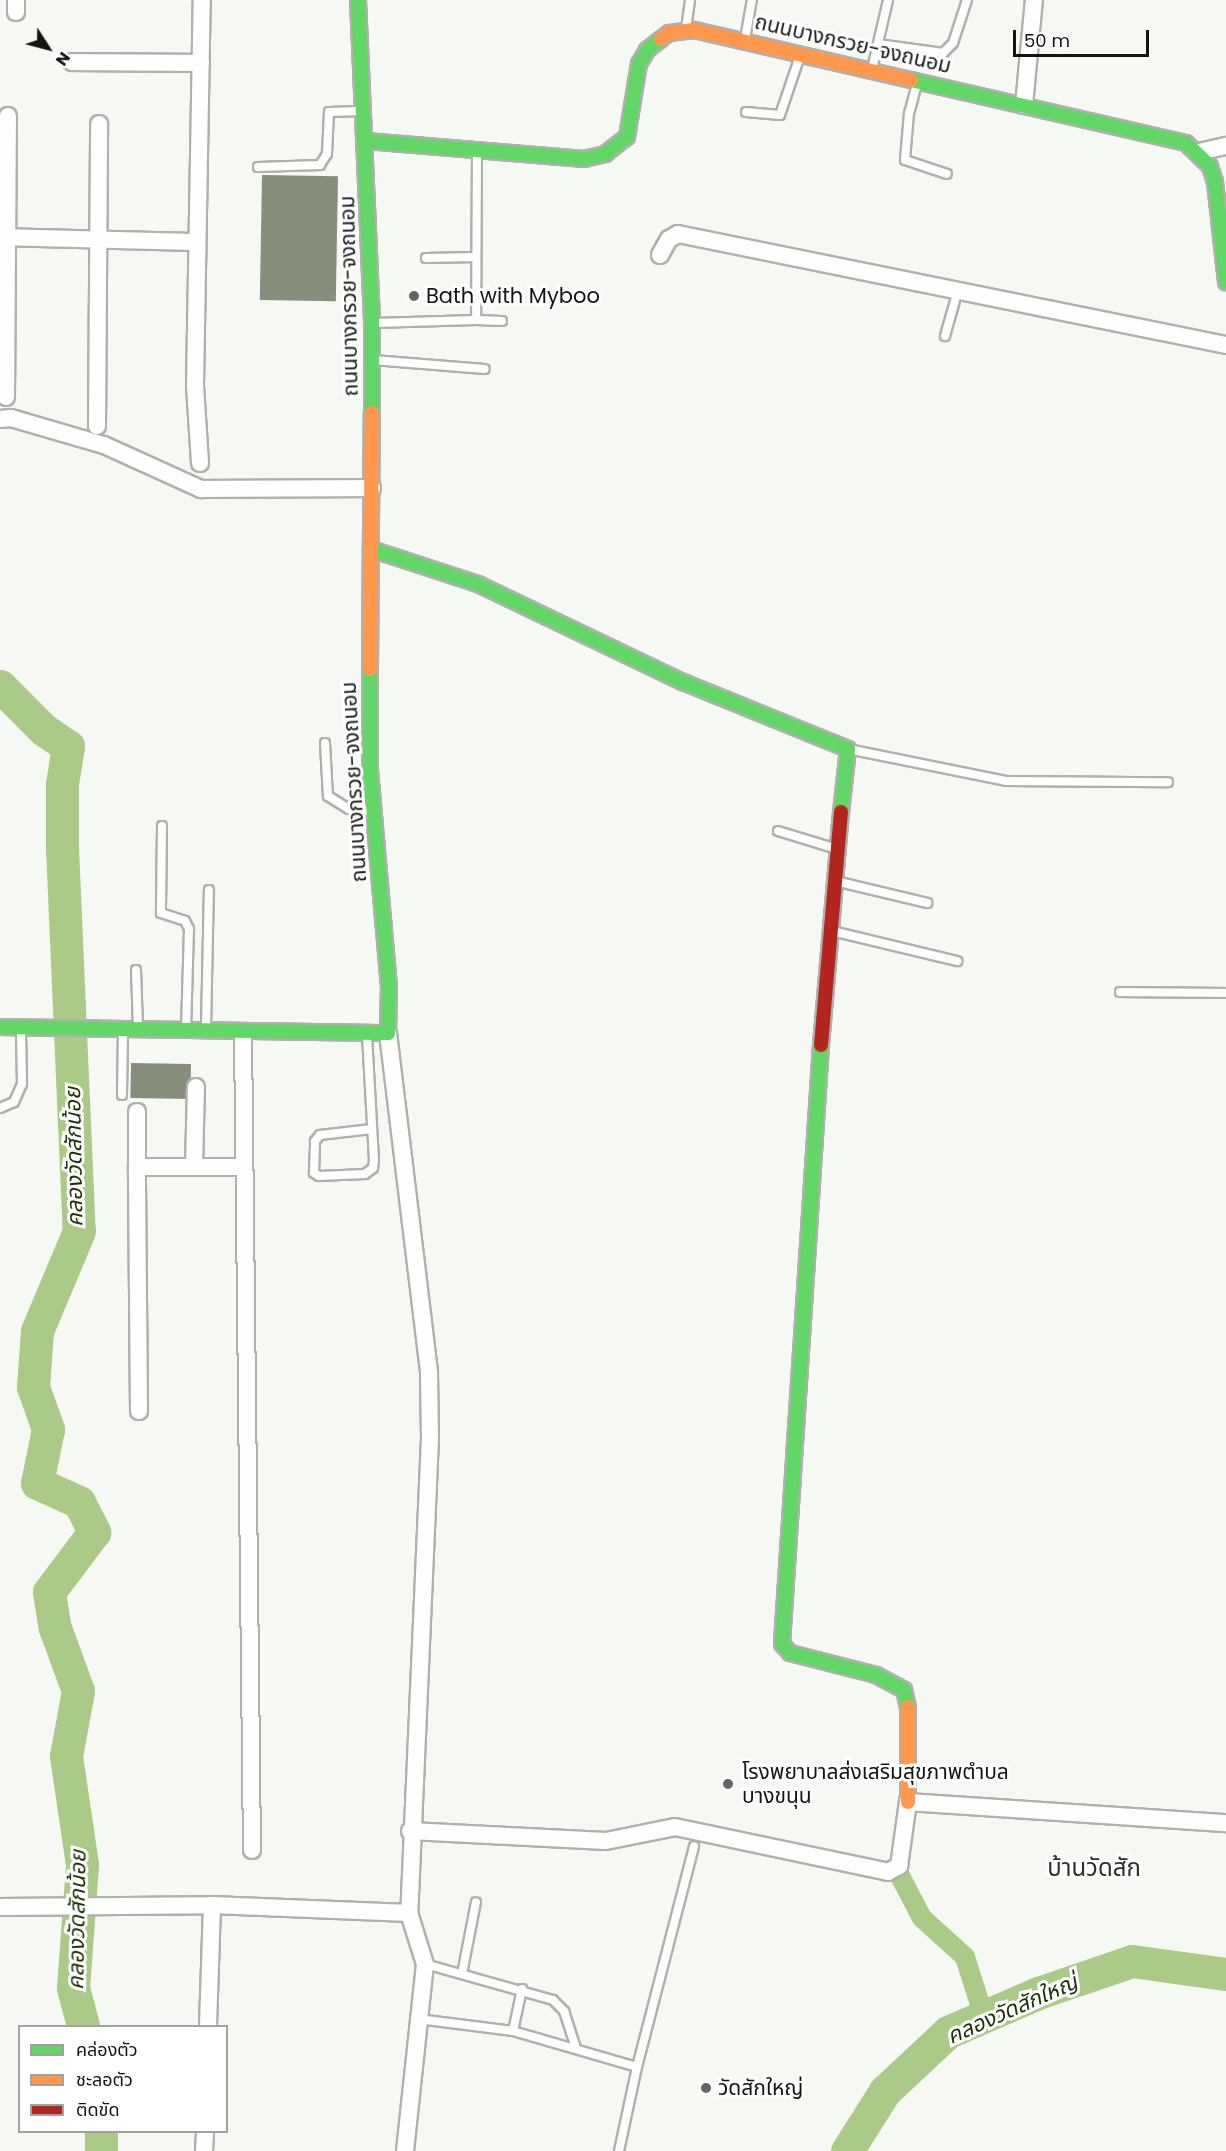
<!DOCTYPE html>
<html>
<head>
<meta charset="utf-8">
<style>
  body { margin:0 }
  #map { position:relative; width:1226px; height:2151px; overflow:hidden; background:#f6f9f3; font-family:Poppins,"Noto Sans Thai",sans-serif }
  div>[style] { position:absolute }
  .canal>* { height:20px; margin:-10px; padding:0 10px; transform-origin:10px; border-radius:10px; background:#abc987 }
  .river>* { height:33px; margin:-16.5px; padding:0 16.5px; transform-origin:16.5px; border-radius:16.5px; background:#abc987 }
  .building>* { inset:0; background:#878e7c; transform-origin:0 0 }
  .roads { filter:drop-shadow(2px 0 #afb1ad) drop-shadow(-2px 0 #afb1ad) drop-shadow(0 2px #afb1ad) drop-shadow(0 -2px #afb1ad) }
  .lane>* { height:8px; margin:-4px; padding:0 4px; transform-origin:4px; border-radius:4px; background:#fefefd }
  .street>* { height:16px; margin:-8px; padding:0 8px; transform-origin:8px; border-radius:8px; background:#fefefd }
  .fast>* { height:14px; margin:-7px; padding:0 7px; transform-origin:7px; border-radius:7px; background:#63d668 }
  .slow>* { height:14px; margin:-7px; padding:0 7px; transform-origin:7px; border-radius:7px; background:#ff974d }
  .jam>* { height:14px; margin:-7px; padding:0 7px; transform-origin:7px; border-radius:7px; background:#b3261e }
  .dots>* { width:16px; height:16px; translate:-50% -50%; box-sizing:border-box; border:3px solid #fff; border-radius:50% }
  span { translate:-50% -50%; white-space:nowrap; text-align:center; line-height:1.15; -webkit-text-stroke:6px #fff; paint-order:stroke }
  .street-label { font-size:21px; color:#131511 }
  .poi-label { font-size:21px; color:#131511 }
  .left { translate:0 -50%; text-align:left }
  .water-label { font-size:22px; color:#20310a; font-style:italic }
  .quarter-label { font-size:24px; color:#2c3027 }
  .legend { position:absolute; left:18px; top:2025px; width:210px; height:108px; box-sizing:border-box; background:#fff; border:2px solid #a1a1a0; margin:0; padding:8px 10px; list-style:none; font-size:18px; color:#131511 }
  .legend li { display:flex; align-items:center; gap:12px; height:30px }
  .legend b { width:30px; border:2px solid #a1a1a0 }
  .north { position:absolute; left:18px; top:18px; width:60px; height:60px; -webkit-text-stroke:4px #fff; paint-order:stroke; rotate:126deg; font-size:16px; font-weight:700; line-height:24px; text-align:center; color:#131511 }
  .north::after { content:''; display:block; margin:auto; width:21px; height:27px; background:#131511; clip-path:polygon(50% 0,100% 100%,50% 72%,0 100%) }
  .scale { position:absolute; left:1013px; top:30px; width:136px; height:27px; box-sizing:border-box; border:3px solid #131511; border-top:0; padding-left:8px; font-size:18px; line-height:21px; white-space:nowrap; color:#131511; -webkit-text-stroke:4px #fff; paint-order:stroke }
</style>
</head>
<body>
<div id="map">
  <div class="canal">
    <div style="left:900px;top:1876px;width:47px;rotate:62.4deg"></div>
    <div style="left:922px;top:1918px;width:58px;rotate:42.2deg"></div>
    <div style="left:965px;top:1957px;width:63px;rotate:72.4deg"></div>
  </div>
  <div class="river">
    <div style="left:0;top:686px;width:62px;rotate:45deg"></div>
    <div style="left:44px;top:730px;width:29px;rotate:34deg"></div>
    <div style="left:68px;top:746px;width:38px;rotate:99deg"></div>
    <div style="left:62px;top:784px;width:64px;rotate:90deg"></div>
    <div style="left:62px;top:848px;width:383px;rotate:87.5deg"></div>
    <div style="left:79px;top:1231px;width:108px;rotate:112.8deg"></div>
    <div style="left:37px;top:1331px;width:56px;rotate:94.1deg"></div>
    <div style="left:33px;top:1387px;width:45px;rotate:70.3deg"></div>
    <div style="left:48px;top:1429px;width:55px;rotate:101.5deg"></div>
    <div style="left:37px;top:1483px;width:46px;rotate:24.3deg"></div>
    <div style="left:79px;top:1502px;width:34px;rotate:63deg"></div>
    <div style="left:94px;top:1532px;width:75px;rotate:126.9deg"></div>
    <div style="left:49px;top:1592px;width:36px;rotate:81deg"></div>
    <div style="left:55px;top:1628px;width:67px;rotate:69.9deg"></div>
    <div style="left:78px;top:1691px;width:66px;rotate:100.5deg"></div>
    <div style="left:66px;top:1756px;width:110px;rotate:81.6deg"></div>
    <div style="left:82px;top:1865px;width:123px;rotate:94.2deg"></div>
    <div style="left:73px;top:1988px;width:39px;rotate:75deg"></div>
    <div style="left:101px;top:2132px;width:19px;rotate:90deg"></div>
    <div style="left:847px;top:2151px;width:71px;rotate:-57.7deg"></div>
    <div style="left:885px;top:2091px;width:86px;rotate:-43.1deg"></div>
    <div style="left:948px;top:2032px;width:98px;rotate:-23.4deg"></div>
    <div style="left:1038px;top:1993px;width:99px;rotate:-18.8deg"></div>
    <div style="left:1132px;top:1961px;width:95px;rotate:7.9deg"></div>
  </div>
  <div class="building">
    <div style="left:262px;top:175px;width:76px;height:125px;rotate:1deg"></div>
    <div style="left:131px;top:1063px;width:60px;height:35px;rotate:1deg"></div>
  </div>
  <div class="roads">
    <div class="lane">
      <div style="left:686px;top:29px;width:29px;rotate:-82deg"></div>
      <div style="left:745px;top:39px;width:40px;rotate:-80deg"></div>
      <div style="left:878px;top:44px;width:66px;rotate:7.9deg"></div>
      <div style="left:943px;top:53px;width:14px;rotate:-45deg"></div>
      <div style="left:953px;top:43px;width:45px;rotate:-72deg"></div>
      <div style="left:872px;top:69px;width:71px;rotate:-76.9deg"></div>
      <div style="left:917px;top:84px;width:30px;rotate:105deg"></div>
      <div style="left:909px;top:113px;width:47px;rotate:94.9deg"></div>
      <div style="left:905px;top:160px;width:44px;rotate:18.4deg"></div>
      <div style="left:746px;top:112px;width:34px;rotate:5deg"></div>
      <div style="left:780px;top:115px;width:62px;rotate:-71.3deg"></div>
      <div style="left:477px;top:151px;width:169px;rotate:90.3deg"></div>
      <div style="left:476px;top:320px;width:26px;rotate:2deg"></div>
      <div style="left:258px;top:167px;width:62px;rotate:-1.8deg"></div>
      <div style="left:320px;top:165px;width:13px;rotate:-58deg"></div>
      <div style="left:327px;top:154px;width:42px;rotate:-87.3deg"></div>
      <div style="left:329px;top:112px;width:32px;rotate:-2deg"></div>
      <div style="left:426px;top:258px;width:50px;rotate:-1.1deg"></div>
      <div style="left:374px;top:323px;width:102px;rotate:-1.7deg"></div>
      <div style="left:945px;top:336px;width:48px;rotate:-74.2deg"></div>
      <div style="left:373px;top:360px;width:112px;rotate:4.6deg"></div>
      <div style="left:325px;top:743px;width:53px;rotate:86.8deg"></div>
      <div style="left:328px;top:796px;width:25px;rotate:32deg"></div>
      <div style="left:349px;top:809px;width:23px;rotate:5deg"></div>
      <div style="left:848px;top:749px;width:161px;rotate:11.4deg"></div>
      <div style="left:1006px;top:781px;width:162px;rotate:0.4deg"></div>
      <div style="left:162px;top:826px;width:87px;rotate:90.7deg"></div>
      <div style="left:161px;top:913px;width:25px;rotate:18deg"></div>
      <div style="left:185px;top:921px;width:9px;rotate:63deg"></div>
      <div style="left:189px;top:929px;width:100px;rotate:91.7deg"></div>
      <div style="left:778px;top:831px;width:62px;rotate:17deg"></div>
      <div style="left:835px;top:881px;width:95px;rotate:13.4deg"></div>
      <div style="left:832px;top:931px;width:129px;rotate:13.5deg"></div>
      <div style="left:136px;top:970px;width:56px;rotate:88deg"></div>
      <div style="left:1120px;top:992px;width:106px;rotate:0.5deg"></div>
      <div style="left:206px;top:1028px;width:138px;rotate:-88.8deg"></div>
      <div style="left:367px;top:1035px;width:125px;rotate:86.8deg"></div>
      <div style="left:374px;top:1160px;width:8px;rotate:97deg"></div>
      <div style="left:373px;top:1168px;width:10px;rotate:143deg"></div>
      <div style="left:365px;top:1174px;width:46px;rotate:177.5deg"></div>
      <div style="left:319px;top:1176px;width:6px;rotate:-149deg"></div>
      <div style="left:314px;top:1173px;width:32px;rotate:-88deg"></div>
      <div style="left:315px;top:1141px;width:8px;rotate:-50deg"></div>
      <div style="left:320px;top:1135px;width:52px;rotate:-6.6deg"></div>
      <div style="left:122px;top:1095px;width:66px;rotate:-89.1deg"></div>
      <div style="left:0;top:1108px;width:15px;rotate:-23deg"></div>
      <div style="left:14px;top:1102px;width:20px;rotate:-66deg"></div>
      <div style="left:22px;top:1084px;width:54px;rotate:-91.1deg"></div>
      <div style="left:425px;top:1964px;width:133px;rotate:15.7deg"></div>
      <div style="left:553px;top:2000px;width:16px;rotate:45deg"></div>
      <div style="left:564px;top:2011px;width:38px;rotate:72deg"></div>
      <div style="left:462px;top:1974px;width:73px;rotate:-79deg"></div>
      <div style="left:418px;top:2019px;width:96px;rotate:7.2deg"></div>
      <div style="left:513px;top:2031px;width:129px;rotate:16.2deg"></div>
      <div style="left:637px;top:2067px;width:86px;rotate:102.1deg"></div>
      <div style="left:513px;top:2031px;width:43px;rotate:-77.9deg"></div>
      <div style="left:637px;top:2067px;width:228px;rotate:-75.5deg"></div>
    </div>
    <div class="street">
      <div style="left:16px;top:12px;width:12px;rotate:-90deg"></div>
      <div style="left:72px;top:62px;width:129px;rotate:0.4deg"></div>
      <div style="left:1024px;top:105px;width:105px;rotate:-84.6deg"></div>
      <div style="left:1199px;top:152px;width:28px;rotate:-13deg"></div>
      <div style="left:0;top:237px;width:196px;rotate:1.5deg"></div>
      <div style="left:660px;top:255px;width:18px;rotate:-61deg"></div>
      <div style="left:669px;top:239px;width:10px;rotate:-29deg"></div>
      <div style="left:678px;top:234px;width:559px;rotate:11.45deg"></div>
      <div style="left:6px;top:397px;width:281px;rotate:-89.6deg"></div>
      <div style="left:0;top:419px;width:11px;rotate:-5deg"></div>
      <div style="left:11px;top:418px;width:97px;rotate:16.2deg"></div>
      <div style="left:104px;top:445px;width:107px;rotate:24.4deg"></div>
      <div style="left:201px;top:489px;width:171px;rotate:-0.3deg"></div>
      <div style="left:97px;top:426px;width:302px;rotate:-89.6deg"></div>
      <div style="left:200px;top:463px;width:78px;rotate:-93.7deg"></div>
      <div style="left:195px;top:385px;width:385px;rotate:-89deg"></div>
      <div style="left:243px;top:1033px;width:817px;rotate:89.37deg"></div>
      <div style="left:388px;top:1033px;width:343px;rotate:83.1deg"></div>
      <div style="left:429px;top:1374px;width:64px;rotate:89.1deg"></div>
      <div style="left:430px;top:1438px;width:475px;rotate:92.5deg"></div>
      <div style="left:409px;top:1913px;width:53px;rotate:72.6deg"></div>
      <div style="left:425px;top:1964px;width:188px;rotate:96.1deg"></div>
      <div style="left:137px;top:1112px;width:55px;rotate:90deg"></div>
      <div style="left:194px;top:1167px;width:80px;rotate:-88.6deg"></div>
      <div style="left:139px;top:1411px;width:244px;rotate:-90.5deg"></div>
      <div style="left:137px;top:1167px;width:105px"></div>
      <div style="left:410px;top:1831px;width:196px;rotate:2.9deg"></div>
      <div style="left:606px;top:1841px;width:70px;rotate:-11.5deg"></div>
      <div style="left:675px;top:1827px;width:218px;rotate:11.9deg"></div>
      <div style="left:888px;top:1872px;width:13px;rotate:-29deg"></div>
      <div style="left:899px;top:1866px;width:65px;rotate:-82deg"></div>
      <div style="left:908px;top:1802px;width:319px;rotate:3.8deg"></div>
      <div style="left:0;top:1907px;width:212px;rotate:-0.5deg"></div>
      <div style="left:212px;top:1905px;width:197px;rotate:2.3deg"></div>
      <div style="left:208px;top:2026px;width:121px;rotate:-88.1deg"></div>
      <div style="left:204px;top:2151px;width:19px;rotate:-87deg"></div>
    </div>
    <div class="fast">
      <div style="left:358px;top:0;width:323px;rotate:87.5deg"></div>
      <div style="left:372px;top:323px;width:90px;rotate:90deg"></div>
      <div style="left:911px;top:80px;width:282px;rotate:12.9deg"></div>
      <div style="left:1186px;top:143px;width:33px;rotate:44deg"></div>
      <div style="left:1210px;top:166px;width:17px;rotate:73deg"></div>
      <div style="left:1215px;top:182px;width:101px;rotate:83.7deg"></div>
      <div style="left:366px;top:141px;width:219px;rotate:4.7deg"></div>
      <div style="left:584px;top:159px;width:22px;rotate:-13deg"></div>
      <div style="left:605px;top:154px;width:28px;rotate:-38deg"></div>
      <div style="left:627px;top:137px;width:74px;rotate:-80.7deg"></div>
      <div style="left:639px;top:64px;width:16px;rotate:-60deg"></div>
      <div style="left:647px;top:50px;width:18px;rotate:-38deg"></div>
      <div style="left:371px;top:549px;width:113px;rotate:18.1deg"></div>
      <div style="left:478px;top:584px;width:227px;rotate:25.6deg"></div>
      <div style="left:683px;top:682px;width:178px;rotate:22.1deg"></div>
      <div style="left:848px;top:749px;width:63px;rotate:96.3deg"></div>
      <div style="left:0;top:1027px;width:388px;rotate:0.9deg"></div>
      <div style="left:388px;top:1033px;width:46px;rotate:-88.8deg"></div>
      <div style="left:389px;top:987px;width:217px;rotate:-95deg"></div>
      <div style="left:370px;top:771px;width:102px;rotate:-90deg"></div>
      <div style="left:821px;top:1045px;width:600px;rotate:93.73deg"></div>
      <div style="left:782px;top:1644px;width:12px;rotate:48deg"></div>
      <div style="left:790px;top:1653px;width:89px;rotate:14.3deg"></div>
      <div style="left:876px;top:1675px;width:32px;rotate:28deg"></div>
      <div style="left:904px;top:1690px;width:17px;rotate:77deg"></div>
    </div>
    <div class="slow">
      <div style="left:661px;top:39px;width:10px;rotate:-37deg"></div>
      <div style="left:669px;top:33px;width:25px;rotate:-7deg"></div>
      <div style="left:694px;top:30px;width:223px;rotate:13deg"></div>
      <div style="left:370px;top:669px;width:256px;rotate:-89.6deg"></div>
      <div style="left:908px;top:1707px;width:95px;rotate:90deg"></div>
    </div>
    <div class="jam">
      <div style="left:821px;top:1045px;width:234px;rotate:-85.1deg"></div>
    </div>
  </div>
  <div class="dots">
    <div style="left:414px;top:296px;background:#626560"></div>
    <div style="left:728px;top:1784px;background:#626560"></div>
    <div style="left:706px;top:2088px;background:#626560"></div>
  </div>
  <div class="street-label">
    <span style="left:853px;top:44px;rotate:13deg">ถนนบางกรวย-จงถนอม</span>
    <span style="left:349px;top:296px;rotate:-91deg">ถนนบางกรวย-จงถนอม</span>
    <span style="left:354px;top:782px;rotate:-93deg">ถนนบางกรวย-จงถนอม</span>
  </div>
  <div class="poi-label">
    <span class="left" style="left:426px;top:296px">Bath with Myboo</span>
    <span class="left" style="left:742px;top:1784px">โรงพยาบาลส่งเสริมสุขภาพตำบล<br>บางขนุน</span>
    <span class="left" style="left:718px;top:2088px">วัดสักใหญ่</span>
  </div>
  <div class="water-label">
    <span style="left:74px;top:1157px;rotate:-91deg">คลองวัดสักน้อย</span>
    <span style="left:77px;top:1920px;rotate:-89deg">คลองวัดสักน้อย</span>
    <span style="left:1012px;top:2009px;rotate:-24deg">คลองวัดสักใหญ่</span>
  </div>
  <div class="quarter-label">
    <span style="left:1094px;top:1868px">บ้านวัดสัก</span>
  </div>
  <ul class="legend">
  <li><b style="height:8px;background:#63d668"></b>คล่องตัว</li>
  <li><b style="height:8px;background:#ff974d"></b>ชะลอตัว</li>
  <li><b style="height:8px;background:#b3261e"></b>ติดขัด</li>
  </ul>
  <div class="north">N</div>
  <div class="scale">50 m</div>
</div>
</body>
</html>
